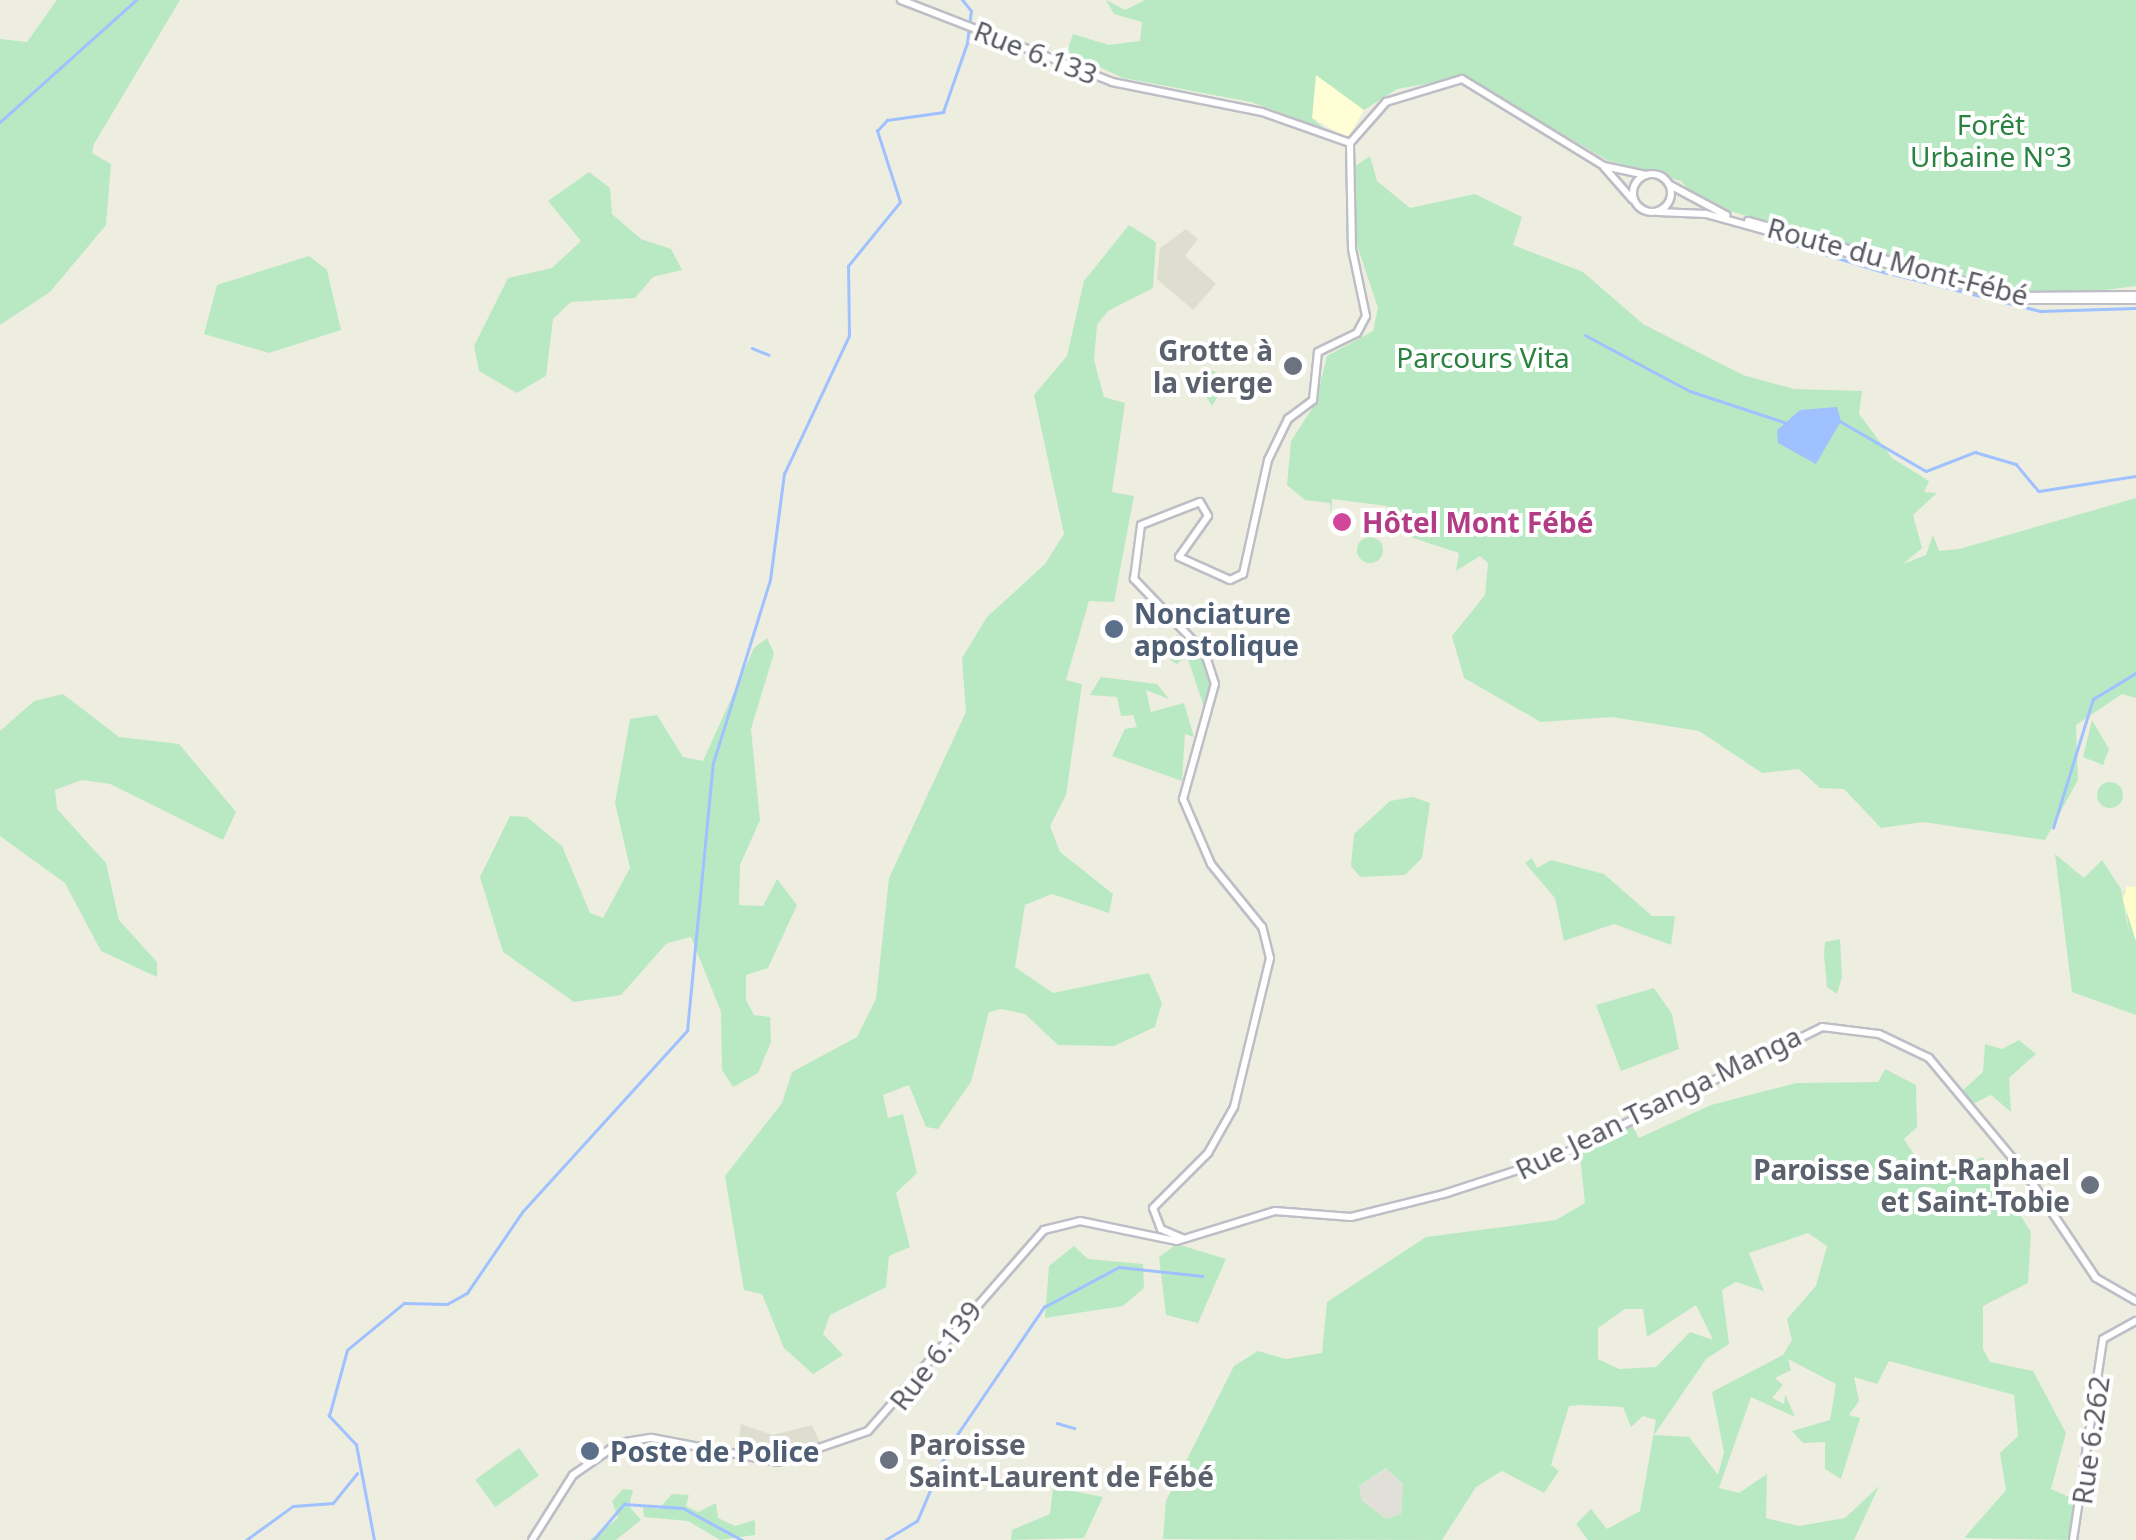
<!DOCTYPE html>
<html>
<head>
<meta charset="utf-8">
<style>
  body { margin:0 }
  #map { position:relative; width:2136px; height:1540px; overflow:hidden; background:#eeeee0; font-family:"Noto Sans",sans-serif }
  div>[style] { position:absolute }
  .commercial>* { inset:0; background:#fffed4 }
  .industrial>* { inset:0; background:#e1e0d8 }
  .education>* { inset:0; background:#dddecf }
  .green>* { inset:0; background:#b9e9c3; transform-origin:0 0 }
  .round { border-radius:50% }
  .sand>* { inset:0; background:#fefdcb }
  .water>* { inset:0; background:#9fc1ff }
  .stream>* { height:2.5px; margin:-1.25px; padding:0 1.25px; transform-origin:1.25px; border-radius:1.25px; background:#9fc1ff }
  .roads { filter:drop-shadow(2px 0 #bdbec6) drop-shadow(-2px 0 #bdbec6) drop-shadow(0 2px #bdbec6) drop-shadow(0 -2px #bdbec6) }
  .tertiary>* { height:6px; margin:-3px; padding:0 3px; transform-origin:3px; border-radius:3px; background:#fff }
  .tertiary>.ring { margin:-3px; padding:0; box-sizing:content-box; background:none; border:6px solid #fff; border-radius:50% }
  .dots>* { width:28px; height:28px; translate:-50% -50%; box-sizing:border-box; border:5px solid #fff; border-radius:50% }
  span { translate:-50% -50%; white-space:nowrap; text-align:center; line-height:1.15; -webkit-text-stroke:8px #fff; paint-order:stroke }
  .street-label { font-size:28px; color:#595b63 }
  .park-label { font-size:28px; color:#2a8241 }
  .worship-label { font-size:28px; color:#5b616d; font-weight:700 }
  .right { translate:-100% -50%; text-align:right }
  .left { translate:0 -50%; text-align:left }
  .hotel-label { font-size:28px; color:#b23c85; font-weight:700 }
  .service-label { font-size:28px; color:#4e5e75; font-weight:700 }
</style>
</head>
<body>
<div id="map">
  <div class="commercial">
    <div style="clip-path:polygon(1316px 75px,1364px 110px,1348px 138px,1312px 118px)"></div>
  </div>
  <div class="industrial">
    <div style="clip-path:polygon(1387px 1468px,1403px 1485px,1401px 1514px,1386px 1519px,1362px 1502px,1359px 1486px)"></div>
  </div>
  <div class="education">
    <div style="clip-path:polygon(1186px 229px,1198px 239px,1185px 256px,1216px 284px,1193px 310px,1157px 279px,1160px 248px)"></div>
    <div style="clip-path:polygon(741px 1424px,773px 1435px,812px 1425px,820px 1443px,737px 1449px)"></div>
  </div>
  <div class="green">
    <div style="clip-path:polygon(57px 0,180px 0,94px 144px,92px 153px,111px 164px,106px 225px,50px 292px,0 325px,0 39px,27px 42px)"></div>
    <div style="clip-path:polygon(1106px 0,1125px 10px,1145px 0,2136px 0,2136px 286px,2066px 295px,1987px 286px,1699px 202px,1681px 181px,1607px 160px,1465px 77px,1397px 89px,1364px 110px,1316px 75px,1312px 118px,1325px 129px,1251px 102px,1123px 78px,1067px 52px,1073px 34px,1109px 45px,1140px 41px,1142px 22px,1114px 14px)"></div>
    <div style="clip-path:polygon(1370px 156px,1377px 181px,1410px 208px,1475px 194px,1522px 217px,1513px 245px,1583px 272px,1643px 324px,1743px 375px,1794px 389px,1862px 391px,1859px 414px,1892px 458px,1929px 481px,1924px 492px,1937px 493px,1913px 515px,1922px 548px,1903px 564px,1926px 555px,1933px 535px,1939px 551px,1959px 549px,2136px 498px,2136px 698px,2122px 694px,2076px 725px,2078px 780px,2045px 840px,1923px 822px,1881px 828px,1844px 789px,1820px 788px,1799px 769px,1762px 773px,1699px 731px,1612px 717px,1541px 722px,1464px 678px,1452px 636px,1485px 595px,1488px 563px,1480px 556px,1456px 571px,1459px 553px,1389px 530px,1387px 506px,1332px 499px,1331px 520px,1330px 503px,1305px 500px,1287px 485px,1291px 441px,1315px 404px,1327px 356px,1373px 331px,1378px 308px,1356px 242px,1354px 167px)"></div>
    <div style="clip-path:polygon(589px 172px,610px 188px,612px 214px,641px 239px,671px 249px,682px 270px,653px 277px,635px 298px,571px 302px,553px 319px,546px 376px,517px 393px,479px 371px,474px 346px,508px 278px,552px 268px,581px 241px,548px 201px)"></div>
    <div style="clip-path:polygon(1129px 225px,1156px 242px,1153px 288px,1108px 311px,1097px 325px,1094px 360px,1104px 397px,1125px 403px,1112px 492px,1134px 496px,1114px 602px,1089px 601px,1066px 680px,1082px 684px,1066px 795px,1050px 826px,1060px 852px,1113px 894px,1109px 913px,1052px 894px,1025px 905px,1015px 967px,1053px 993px,1149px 973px,1162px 1003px,1155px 1027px,1114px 1046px,1058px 1045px,1025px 1014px,1001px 1009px,989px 1012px,971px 1082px,938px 1129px,926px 1127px,909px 1085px,883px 1095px,888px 1118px,903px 1114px,917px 1173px,896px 1193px,910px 1247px,889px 1256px,886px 1287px,830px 1315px,823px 1334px,843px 1355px,813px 1374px,784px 1348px,762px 1294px,744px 1290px,725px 1176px,782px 1103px,792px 1072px,857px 1037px,876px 999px,889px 878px,966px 712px,962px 658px,987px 617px,1045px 564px,1064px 534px,1034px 395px,1067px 356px,1084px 281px)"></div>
    <div style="clip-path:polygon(309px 256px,327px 270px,341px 330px,269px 353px,204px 334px,217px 285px)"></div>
    <div style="clip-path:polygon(1210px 369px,1227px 379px,1212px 406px,1207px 398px)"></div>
    <div class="round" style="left:1357px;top:537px;width:26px;height:26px"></div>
    <div style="clip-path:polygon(1177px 634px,1202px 653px,1211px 678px,1205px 710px,1187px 656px,1195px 648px,1177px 664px,1170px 660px)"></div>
    <div style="clip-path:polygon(767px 638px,774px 653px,751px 729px,760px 820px,740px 865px,739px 905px,763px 906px,777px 879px,797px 905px,768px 968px,746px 975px,746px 1000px,754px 1015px,770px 1017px,771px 1042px,758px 1073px,733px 1087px,722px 1070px,721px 1012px,691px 937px,667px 943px,621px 995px,574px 1002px,503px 952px,480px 877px,510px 816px,527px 817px,562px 846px,590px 913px,603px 918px,630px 868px,615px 803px,630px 719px,657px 715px,683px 757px,703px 761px,754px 648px)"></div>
    <div style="clip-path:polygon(1101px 677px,1157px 684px,1169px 699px,1146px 690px,1151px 712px,1184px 703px,1194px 737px,1185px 734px,1182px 781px,1112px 756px,1125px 729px,1137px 727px,1133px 715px,1121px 716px,1117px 697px,1090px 695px)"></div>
    <div style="clip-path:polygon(63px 694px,119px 737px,179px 744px,236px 812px,223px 840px,110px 784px,82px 780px,55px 790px,57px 809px,106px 863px,119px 920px,157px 962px,157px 977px,101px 951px,65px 883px,0 836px,0 731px,34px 701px)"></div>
    <div style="clip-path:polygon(2092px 720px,2109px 749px,2103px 765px,2083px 757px)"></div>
    <div class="round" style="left:2097px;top:782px;width:26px;height:26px"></div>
    <div style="clip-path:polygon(1413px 797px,1430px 803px,1422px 858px,1405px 875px,1360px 877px,1351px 866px,1354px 834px,1390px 801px)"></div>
    <div style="clip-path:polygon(2055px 854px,2084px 878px,2102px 860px,2121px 889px,2129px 933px,2124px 892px,2136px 887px,2136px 1015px,2072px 992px)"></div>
    <div style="clip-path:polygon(1532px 858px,1537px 868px,1551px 860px,1604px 874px,1652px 916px,1675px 916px,1671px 945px,1614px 924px,1564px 941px,1555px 898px,1525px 863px)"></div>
    <div style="clip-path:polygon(1840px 939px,1842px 977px,1837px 994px,1827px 987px,1824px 955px,1825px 942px)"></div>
    <div style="clip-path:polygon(1654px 988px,1672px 1014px,1679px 1049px,1621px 1071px,1596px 1005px)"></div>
    <div style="clip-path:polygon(2019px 1040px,2036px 1054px,2009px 1078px,2011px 1112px,1991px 1095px,1971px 1105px,1962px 1091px,1983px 1072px,1985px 1044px,2002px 1049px)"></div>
    <div style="clip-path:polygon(evenodd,1885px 1069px,1916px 1085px,1917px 1127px,1904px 1139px,1929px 1178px,1983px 1157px,2031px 1232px,2028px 1283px,1983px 1306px,1983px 1349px,1990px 1362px,2033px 1371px,2066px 1433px,2051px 1489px,2083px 1503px,2073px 1540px,1964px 1538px,2006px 1490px,2000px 1453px,2018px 1436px,2014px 1395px,1889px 1361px,1877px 1384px,1854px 1377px,1859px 1401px,1849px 1415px,1860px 1418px,1841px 1479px,1825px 1469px,1825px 1442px,1803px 1443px,1792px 1431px,1830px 1420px,1836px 1384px,1788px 1359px,1791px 1370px,1775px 1378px,1783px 1385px,1772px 1398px,1784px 1404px,1785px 1394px,1795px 1417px,1751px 1397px,1719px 1488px,1739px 1493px,1767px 1474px,1766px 1518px,1799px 1526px,1845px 1518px,1879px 1486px,1854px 1540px,1588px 1540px,1576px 1524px,1591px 1509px,1607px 1529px,1640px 1511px,1656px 1420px,1643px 1416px,1631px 1427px,1623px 1407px,1581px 1405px,1569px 1406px,1551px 1465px,1559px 1471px,1544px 1493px,1502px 1471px,1476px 1487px,1442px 1540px,1163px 1539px,1166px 1501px,1234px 1366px,1258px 1351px,1286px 1359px,1322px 1353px,1327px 1302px,1426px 1237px,1556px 1220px,1585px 1203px,1579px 1146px,1630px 1122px,1639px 1138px,1711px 1105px,1797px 1083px,1878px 1082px,1885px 1069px,1808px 1233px,1827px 1246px,1816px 1286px,1787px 1319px,1792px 1340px,1783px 1355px,1712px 1392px,1724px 1452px,1718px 1475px,1689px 1437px,1654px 1435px,1706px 1359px,1729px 1344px,1722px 1290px,1736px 1282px,1764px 1291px,1749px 1253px,1808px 1233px,1885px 1069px,1696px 1305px,1713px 1340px,1690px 1332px,1656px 1367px,1619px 1369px,1598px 1359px,1598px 1328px,1625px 1309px,1643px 1309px,1647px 1337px,1696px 1305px,1885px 1069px,1386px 1468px,1403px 1484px,1401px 1514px,1386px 1519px,1362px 1501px,1359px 1486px,1386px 1468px)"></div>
    <div style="clip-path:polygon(1177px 1244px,1226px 1259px,1198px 1323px,1166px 1315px,1159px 1257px)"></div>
    <div style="clip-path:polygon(1074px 1246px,1088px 1259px,1143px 1264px,1144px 1288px,1123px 1306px,1045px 1318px,1049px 1266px)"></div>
    <div style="left:519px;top:1448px;width:34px;height:54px;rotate:54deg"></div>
    <div style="clip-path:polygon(1053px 1487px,1103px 1497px,1084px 1538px,1011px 1540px,1012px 1530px,1050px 1514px)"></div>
    <div style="clip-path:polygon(623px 1489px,633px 1490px,629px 1506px,641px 1520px,616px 1540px,590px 1540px,618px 1518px,612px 1501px)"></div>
    <div style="clip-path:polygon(672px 1494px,689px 1495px,686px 1506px,698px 1512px,716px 1503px,718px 1518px,735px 1526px,755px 1520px,755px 1535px,720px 1540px,688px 1521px,644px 1517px,643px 1507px,659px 1509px)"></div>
  </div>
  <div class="sand">
    <div style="clip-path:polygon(2127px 886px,2136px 887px,2136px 941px,2123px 900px)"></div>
  </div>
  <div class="water">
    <div style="clip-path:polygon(1837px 407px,1841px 421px,1816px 464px,1778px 443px,1777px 430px,1800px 410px)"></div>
  </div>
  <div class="stream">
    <div style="left:0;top:122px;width:183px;rotate:-41.9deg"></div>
    <div style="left:1768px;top:237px;width:124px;rotate:16.8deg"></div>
    <div style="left:1893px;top:274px;width:152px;rotate:14.1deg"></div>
    <div style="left:2040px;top:311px;width:96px;rotate:-1.8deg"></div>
    <div style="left:1585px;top:335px;width:119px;rotate:28.1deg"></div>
    <div style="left:1690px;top:391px;width:99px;rotate:18.3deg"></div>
    <div style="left:752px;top:348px;width:18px;rotate:22deg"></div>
    <div style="left:1840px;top:421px;width:99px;rotate:30.2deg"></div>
    <div style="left:1926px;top:471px;width:53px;rotate:-21.2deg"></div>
    <div style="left:1975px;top:452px;width:43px;rotate:16.3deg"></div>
    <div style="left:2016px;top:464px;width:35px;rotate:50deg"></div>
    <div style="left:2039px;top:491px;width:98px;rotate:-8.8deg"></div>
    <div style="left:2053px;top:828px;width:135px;rotate:-72.8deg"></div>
    <div style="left:2093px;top:699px;width:50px;rotate:-31.2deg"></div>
    <div style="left:1057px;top:1423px;width:18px;rotate:16deg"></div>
    <div style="left:246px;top:1540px;width:58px;rotate:-35.9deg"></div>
    <div style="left:293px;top:1506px;width:40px;rotate:-4.3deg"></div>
    <div style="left:333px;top:1503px;width:38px;rotate:-51deg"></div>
    <div style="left:374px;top:1540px;width:97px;rotate:-100.7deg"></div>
    <div style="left:356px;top:1445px;width:40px;rotate:-133deg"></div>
    <div style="left:329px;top:1416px;width:68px;rotate:-74.7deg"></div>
    <div style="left:347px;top:1350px;width:74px;rotate:-39.5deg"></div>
    <div style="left:404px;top:1303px;width:43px;rotate:1.3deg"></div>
    <div style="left:447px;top:1304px;width:23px;rotate:-29deg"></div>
    <div style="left:467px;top:1293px;width:99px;rotate:-55.7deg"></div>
    <div style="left:523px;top:1211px;width:244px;rotate:-47.7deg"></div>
    <div style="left:687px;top:1031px;width:269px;rotate:-84.5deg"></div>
    <div style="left:713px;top:763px;width:192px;rotate:-72.7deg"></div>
    <div style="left:770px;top:580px;width:107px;rotate:-82.5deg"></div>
    <div style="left:784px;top:474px;width:153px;rotate:-64.8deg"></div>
    <div style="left:849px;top:336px;width:70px;rotate:-90.8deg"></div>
    <div style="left:848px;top:266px;width:82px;rotate:-50.9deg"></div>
    <div style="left:900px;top:202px;width:75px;rotate:-107.9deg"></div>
    <div style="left:877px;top:131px;width:15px;rotate:-48deg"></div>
    <div style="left:887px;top:120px;width:57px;rotate:-8.1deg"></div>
    <div style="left:943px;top:112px;width:73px;rotate:-70.8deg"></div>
    <div style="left:967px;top:43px;width:32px;rotate:-83deg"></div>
    <div style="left:971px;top:11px;width:14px;rotate:-129deg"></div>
    <div style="left:593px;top:1540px;width:48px;rotate:-49.3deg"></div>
    <div style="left:624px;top:1504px;width:59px;rotate:3.9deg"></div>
    <div style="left:683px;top:1508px;width:67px;rotate:28.5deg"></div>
    <div style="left:885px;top:1540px;width:37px;rotate:-31deg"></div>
    <div style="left:917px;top:1521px;width:79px;rotate:-67deg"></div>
    <div style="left:948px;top:1448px;width:171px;rotate:-55.8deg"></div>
    <div style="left:1044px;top:1307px;width:85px;rotate:-28.1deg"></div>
    <div style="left:1119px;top:1267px;width:84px;rotate:6.1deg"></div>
  </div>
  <div class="roads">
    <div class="tertiary">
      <div style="left:901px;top:0;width:226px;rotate:21.2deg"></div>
      <div style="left:1112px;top:82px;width:153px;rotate:11.3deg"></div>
      <div style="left:1262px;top:112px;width:93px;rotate:19.4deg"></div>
      <div style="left:1604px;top:167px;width:43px;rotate:48.8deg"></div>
      <div class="ring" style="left:1633px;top:174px;width:32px;height:32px"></div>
      <div style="left:1670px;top:185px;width:64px;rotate:28.2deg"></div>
      <div style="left:1658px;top:212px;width:48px;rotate:2.4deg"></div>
      <div style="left:1706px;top:214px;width:322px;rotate:15.5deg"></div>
      <div style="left:2016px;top:300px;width:120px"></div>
      <div style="left:1748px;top:221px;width:279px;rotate:15.6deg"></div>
      <div style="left:2017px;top:296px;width:119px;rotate:-0.5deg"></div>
      <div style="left:1182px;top:1238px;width:23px;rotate:-157deg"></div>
      <div style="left:1161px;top:1229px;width:22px;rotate:-111deg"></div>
      <div style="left:1153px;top:1208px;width:78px;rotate:-45deg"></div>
      <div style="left:1208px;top:1153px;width:53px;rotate:-60.5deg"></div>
      <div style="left:1234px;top:1107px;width:153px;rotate:-76.4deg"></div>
      <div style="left:1270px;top:958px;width:32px;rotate:-104deg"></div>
      <div style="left:1262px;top:927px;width:81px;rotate:-129deg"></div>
      <div style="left:1211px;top:864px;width:71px;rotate:-113.3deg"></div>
      <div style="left:1183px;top:799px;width:119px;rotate:-74.5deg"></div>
      <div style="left:1215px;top:684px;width:33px;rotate:-108deg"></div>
      <div style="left:1205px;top:653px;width:103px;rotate:-133.8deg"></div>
      <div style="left:1134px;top:579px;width:54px;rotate:-82.6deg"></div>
      <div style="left:1141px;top:525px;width:63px;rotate:-21.3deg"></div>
      <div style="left:1200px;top:502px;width:16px;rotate:60deg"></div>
      <div style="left:1208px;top:516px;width:50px;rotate:125.3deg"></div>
      <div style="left:1179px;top:557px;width:56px;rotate:24.3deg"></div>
      <div style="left:1230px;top:580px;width:14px;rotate:-25deg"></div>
      <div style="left:1243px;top:574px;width:117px;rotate:-77.6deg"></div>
      <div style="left:1268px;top:460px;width:46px;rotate:-64deg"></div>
      <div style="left:1288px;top:419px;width:31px;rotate:-37deg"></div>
      <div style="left:1313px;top:400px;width:48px;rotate:-84.1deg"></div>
      <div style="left:1318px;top:352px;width:43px;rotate:-26deg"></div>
      <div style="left:1357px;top:333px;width:19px;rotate:-62deg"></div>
      <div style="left:1366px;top:316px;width:68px;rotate:-101.8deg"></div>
      <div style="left:1352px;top:249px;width:106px;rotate:-91.1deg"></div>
      <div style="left:1350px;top:143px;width:55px;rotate:-48.7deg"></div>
      <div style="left:1386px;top:102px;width:79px;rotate:-16.8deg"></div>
      <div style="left:1462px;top:79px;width:167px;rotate:31.5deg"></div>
      <div style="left:1604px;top:166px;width:43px;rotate:12.1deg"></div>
      <div style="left:532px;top:1540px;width:77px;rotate:-57.8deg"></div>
      <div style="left:573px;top:1475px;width:56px;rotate:-34.8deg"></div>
      <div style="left:619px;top:1443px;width:33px;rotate:-9deg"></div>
      <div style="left:652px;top:1438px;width:128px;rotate:10.8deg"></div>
      <div style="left:778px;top:1462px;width:95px;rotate:-19deg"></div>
      <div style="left:868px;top:1431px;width:267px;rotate:-48.8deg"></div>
      <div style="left:1044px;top:1230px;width:37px;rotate:-14deg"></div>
      <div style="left:1080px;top:1221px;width:99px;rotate:11.7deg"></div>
      <div style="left:1177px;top:1241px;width:102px;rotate:-17deg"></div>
      <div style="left:1275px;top:1211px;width:76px;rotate:4.5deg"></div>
      <div style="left:1351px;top:1217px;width:99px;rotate:-14deg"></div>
      <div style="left:1447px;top:1193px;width:114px;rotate:-18deg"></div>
      <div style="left:1555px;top:1158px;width:297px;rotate:-26.1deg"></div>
      <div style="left:1822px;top:1027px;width:57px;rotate:7deg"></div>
      <div style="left:1879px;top:1034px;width:55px;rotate:25.6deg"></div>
      <div style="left:1929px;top:1058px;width:156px;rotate:50.2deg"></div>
      <div style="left:2029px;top:1178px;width:120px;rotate:56.2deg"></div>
      <div style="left:2096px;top:1278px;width:46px;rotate:29.9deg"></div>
      <div style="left:2073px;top:1540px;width:203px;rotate:-81.5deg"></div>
      <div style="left:2103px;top:1339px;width:38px;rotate:-29deg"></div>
    </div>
  </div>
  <div class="dots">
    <div style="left:1293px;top:366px;background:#6b7280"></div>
    <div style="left:1342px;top:522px;background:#d1479c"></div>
    <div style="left:1114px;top:629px;background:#5c6f8a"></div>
    <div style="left:2090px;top:1185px;background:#6b7280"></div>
    <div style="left:590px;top:1451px;background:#5c6f8a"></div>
    <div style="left:889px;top:1460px;background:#6b7280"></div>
  </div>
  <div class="street-label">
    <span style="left:1036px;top:52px;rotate:21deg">Rue 6.133</span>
    <span style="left:1898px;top:261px;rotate:15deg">Route du Mont-Fébé</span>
    <span style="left:1658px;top:1102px;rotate:-26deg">Rue Jean Tsanga Manga</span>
    <span style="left:935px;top:1355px;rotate:-52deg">Rue 6.139</span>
    <span style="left:2090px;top:1440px;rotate:-82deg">Rue 6.262</span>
  </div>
  <div class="park-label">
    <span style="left:1991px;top:140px">Forêt<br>Urbaine N°3</span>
    <span style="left:1483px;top:357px">Parcours Vita</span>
  </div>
  <div class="worship-label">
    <span class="right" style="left:1273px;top:366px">Grotte à<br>la vierge</span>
    <span class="right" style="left:2070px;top:1185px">Paroisse Saint-Raphael<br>et Saint-Tobie</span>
    <span class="left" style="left:909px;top:1460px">Paroisse<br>Saint-Laurent de Fébé</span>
  </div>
  <div class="hotel-label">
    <span class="left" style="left:1362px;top:522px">Hôtel Mont Fébé</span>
  </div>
  <div class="service-label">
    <span class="left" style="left:1134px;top:629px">Nonciature<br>apostolique</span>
    <span class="left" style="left:610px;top:1451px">Poste de Police</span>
  </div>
</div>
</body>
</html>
